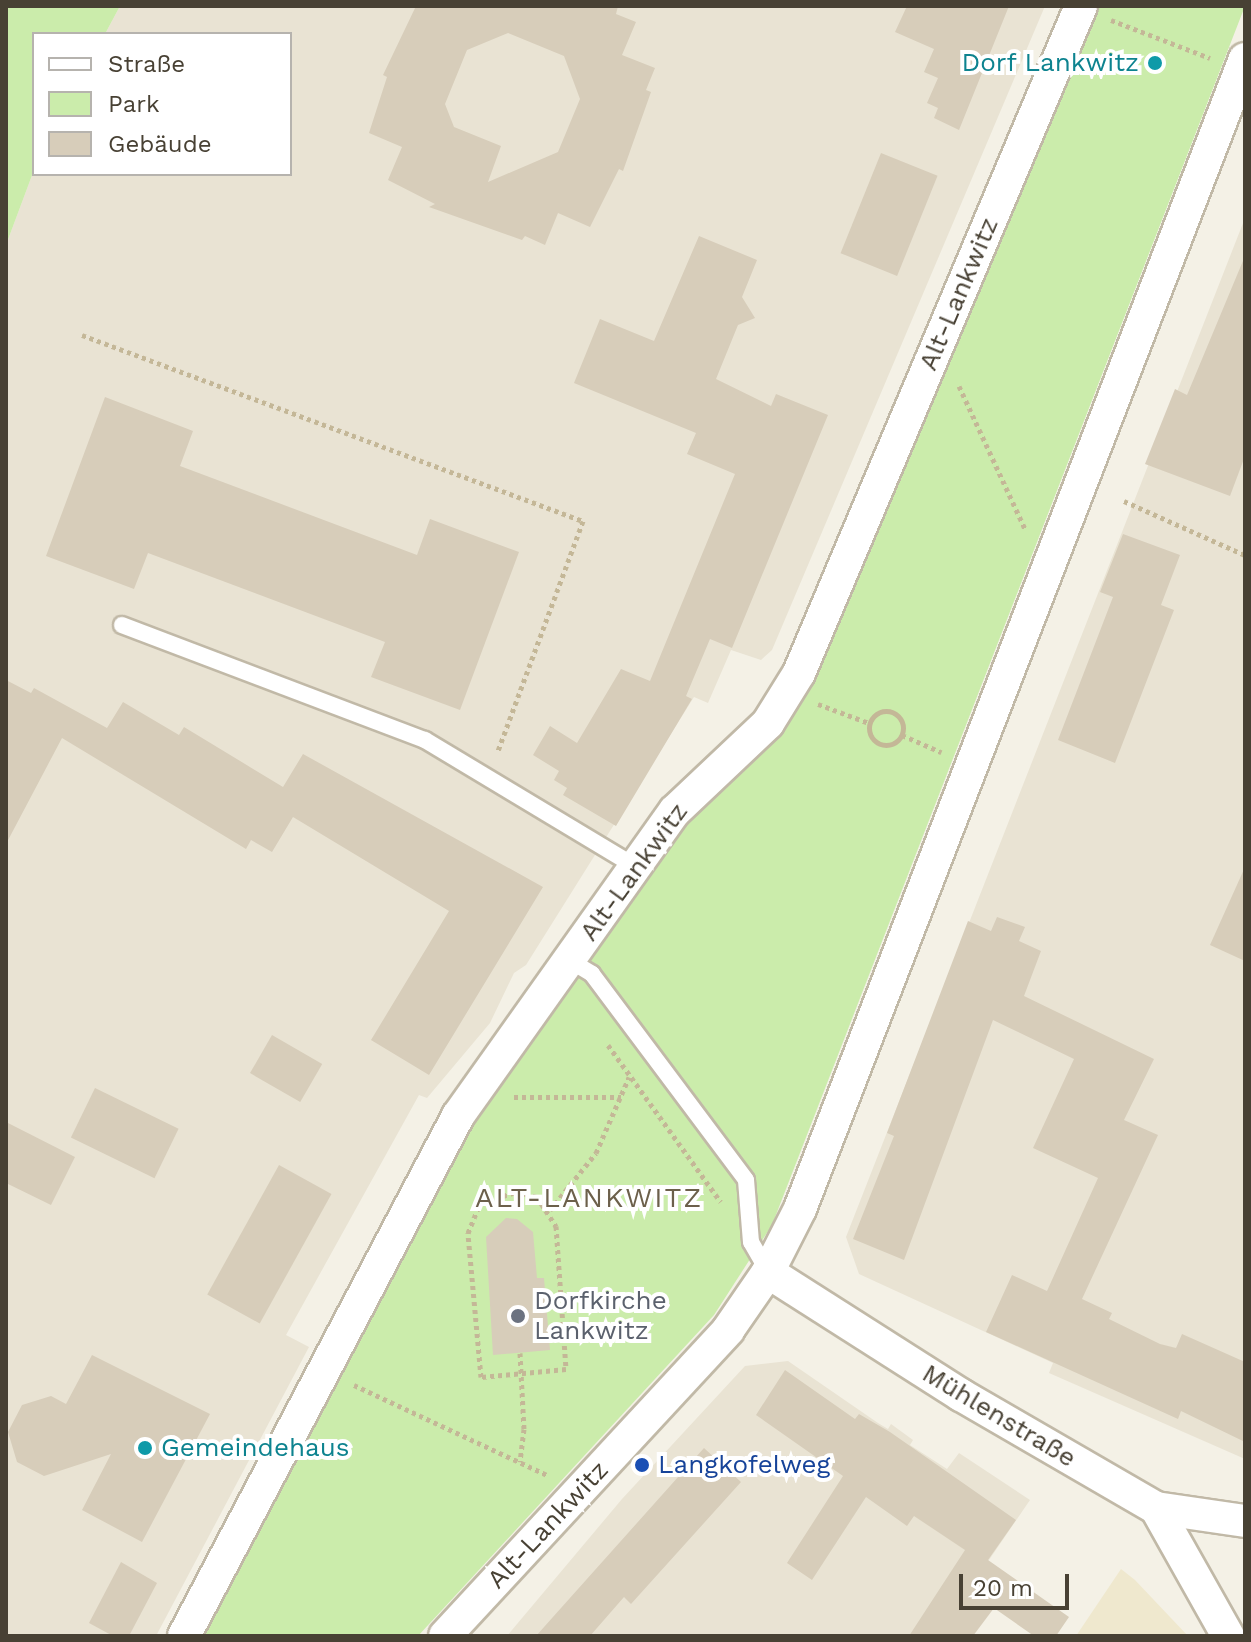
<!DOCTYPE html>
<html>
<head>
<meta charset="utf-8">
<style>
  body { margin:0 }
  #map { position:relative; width:1251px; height:1642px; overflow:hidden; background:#f4f1e6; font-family:"Work Sans",sans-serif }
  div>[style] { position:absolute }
  .residential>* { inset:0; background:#e9e3d3 }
  .education>* { inset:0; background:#efe8ce }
  .green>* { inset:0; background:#cbecab }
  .building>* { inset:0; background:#d7cdba; transform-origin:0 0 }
  .path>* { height:5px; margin-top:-2.5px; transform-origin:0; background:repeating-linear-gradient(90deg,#c4b797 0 4px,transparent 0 8px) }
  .path>.ring { margin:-2.5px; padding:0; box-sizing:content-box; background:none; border:5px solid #c4b797; border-radius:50% }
  .roads { filter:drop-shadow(2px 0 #c1b9a7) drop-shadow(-2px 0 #c1b9a7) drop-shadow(0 2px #c1b9a7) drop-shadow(0 -2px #c1b9a7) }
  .service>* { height:16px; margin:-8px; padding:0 8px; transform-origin:8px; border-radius:8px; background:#fff }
  .minor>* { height:32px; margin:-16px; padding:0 16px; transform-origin:16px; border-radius:16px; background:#fff }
  .dots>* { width:22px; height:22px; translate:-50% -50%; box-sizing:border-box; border:4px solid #fff; border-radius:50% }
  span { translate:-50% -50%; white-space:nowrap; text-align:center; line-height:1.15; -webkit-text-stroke:8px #fff; paint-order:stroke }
  .culture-label { font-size:26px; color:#0d838f }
  .right { translate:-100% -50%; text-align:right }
  .left { translate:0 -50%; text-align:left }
  .street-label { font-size:26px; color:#484134 }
  .worship-label { font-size:26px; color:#5b616d }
  .transit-label { font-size:26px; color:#164399 }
  .neighbourhood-label { font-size:28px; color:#6c604b; letter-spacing:2px }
  .frame { position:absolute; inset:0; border:8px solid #484134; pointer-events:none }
  .legend { position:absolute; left:32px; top:32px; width:260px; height:144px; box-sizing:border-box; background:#fff; border:2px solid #b6b3ae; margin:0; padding:10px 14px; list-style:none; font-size:24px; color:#484134 }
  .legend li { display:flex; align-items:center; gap:16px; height:40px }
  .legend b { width:40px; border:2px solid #b6b3ae }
  .scale { position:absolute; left:959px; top:1574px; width:110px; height:36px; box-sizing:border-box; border:4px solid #484134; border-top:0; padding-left:10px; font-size:24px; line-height:28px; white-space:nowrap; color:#484134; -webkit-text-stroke:6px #fff; paint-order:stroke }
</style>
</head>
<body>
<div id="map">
  <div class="residential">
    <div style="clip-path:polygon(120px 6px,1045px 6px,772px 650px,761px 660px,731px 650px,708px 703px,694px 697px,526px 965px,514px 973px,490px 1023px,427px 1098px,419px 1095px,286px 1335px,309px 1347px,156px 1636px,6px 1636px,6px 245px,34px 170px,290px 174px,290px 34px,105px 34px)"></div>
    <div style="clip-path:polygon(1245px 218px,1245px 1459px,1049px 1373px,1053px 1363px,859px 1274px,846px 1237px)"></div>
    <div style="clip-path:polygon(788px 1361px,878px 1423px,888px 1429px,891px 1424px,913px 1440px,910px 1445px,947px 1469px,959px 1453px,1030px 1500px,937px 1636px,507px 1636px,622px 1499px,745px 1366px)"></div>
  </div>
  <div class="education">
    <div style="clip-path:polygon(1121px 1569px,1135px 1580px,1188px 1636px,1076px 1636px)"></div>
  </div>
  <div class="green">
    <div style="clip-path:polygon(6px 6px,120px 6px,105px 34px,34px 34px,34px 170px,6px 245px)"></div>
    <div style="clip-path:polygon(1098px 6px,1245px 6px,772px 1225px,714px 1315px,418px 1636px,199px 1636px,453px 1153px,692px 816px,773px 740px,815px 677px)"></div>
  </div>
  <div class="building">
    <div style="clip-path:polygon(evenodd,416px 6px,618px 6px,616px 14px,636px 22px,622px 55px,655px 68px,646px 90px,651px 92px,623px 171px,619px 169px,590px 227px,558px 213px,545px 245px,525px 236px,522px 240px,429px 207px,435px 204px,388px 180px,402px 147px,369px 133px,387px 77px,383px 75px,416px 6px,508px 33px,564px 56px,580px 99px,558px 152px,488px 182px,501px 146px,454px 127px,445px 104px,467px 50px,508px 33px)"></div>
    <div style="clip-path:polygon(907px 6px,1009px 6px,959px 130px,934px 118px,938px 108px,927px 103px,938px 78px,924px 72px,934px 49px,895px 32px)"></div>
    <div style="left:881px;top:153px;width:61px;height:108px;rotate:22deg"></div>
    <div style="clip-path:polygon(699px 236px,757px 260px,742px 297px,755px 318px,738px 325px,716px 379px,771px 406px,776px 394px,828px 415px,732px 648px,710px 639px,686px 696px,692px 699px,616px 826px,563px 795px,567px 788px,554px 780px,559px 771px,533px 755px,550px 726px,577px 743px,621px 669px,650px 681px,735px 474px,687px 454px,696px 433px,574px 383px,600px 319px,654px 341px)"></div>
    <div style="clip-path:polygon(1245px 256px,1245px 456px,1230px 496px,1145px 464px,1175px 389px,1187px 395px)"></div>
    <div style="clip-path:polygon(105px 397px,193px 431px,180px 466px,417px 555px,430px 519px,519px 552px,460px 710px,371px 677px,385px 642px,148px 553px,134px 589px,46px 556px)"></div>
    <div style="clip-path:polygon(1123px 534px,1180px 555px,1161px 605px,1174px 610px,1115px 763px,1058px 740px,1113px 597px,1100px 592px)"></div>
    <div style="clip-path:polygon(6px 680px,31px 693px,34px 688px,107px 728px,123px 702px,179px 735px,184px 727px,283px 787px,303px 754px,543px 887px,429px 1075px,371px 1040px,449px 911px,293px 817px,272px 852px,251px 840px,246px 849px,62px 738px,6px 844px)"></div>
    <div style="clip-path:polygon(1245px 867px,1245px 961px,1210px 945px)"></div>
    <div style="clip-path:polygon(997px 917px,1025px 927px,1019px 941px,1041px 951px,1024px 996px,1154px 1059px,1124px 1120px,1158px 1135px,1082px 1299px,1112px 1313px,1109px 1319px,1160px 1344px,1176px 1348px,1182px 1334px,1245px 1362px,1245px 1442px,1181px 1411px,1178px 1419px,986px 1332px,1012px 1275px,1047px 1291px,1098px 1178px,1033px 1148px,1074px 1059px,993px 1020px,904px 1260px,853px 1239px,894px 1136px,887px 1133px,968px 921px,991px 931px)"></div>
    <div style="left:272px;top:1035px;width:58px;height:44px;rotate:30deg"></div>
    <div style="left:95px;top:1088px;width:93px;height:55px;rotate:26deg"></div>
    <div style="clip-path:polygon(6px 1122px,75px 1157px,51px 1205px,6px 1183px)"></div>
    <div style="left:279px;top:1165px;width:60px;height:148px;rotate:29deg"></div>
    <div style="clip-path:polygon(506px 1218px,517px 1219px,533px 1232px,537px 1278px,544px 1278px,550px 1350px,493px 1355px,486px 1237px)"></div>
    <div style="clip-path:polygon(92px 1355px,210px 1414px,142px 1542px,82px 1510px,111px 1454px,44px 1476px,17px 1462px,8px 1432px,22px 1405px,51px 1396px,66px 1404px)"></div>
    <div style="clip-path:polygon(785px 1370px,855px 1419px,859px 1414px,890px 1432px,1016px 1520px,988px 1560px,1069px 1617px,1056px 1636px,1034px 1636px,994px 1608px,973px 1636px,909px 1636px,965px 1550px,914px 1516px,907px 1526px,866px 1497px,812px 1580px,787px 1563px,843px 1476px,756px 1415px)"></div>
    <div style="clip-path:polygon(704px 1448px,741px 1482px,631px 1604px,624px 1597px,590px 1636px,536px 1636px)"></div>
    <div style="clip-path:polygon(121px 1562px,157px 1583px,129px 1636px,113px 1636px,89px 1623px)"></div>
  </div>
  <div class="path">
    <div style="left:1111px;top:20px;width:106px;rotate:21deg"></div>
    <div style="left:82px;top:335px;width:534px;rotate:20.37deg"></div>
    <div style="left:583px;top:521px;width:247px;rotate:110.3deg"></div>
    <div style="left:959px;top:386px;width:157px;rotate:65.2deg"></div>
    <div style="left:1124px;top:501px;width:133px;rotate:24.1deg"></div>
    <div style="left:818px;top:704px;width:54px;rotate:20.4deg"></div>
    <div class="ring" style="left:869px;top:711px;width:29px;height:29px"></div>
    <div style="left:902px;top:735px;width:43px;rotate:23.6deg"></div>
    <div style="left:608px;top:1045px;width:193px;rotate:54.3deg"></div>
    <div style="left:514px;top:1097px;width:107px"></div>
    <div style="left:517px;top:1192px;width:21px;rotate:14deg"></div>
    <div style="left:537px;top:1197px;width:35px;rotate:57deg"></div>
    <div style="left:556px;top:1226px;width:143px;rotate:86deg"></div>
    <div style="left:566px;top:1369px;width:85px;rotate:174.6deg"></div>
    <div style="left:481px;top:1377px;width:145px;rotate:-95.2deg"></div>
    <div style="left:468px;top:1233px;width:32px;rotate:-68deg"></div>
    <div style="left:480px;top:1203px;width:39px;rotate:-17deg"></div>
    <div style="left:550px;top:1210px;width:73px;rotate:-51.1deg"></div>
    <div style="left:596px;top:1153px;width:83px;rotate:-66.5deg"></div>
    <div style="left:520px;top:1353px;width:76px;rotate:87deg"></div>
    <div style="left:524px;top:1429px;width:33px;rotate:97deg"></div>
    <div style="left:354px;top:1385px;width:213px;rotate:25deg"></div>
  </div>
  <div class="roads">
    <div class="service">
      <div style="left:122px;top:625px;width:324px;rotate:20.8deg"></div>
      <div style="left:425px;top:740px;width:246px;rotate:31deg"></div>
      <div style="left:569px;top:960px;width:27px;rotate:31deg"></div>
      <div style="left:592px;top:974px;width:257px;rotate:53.2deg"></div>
      <div style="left:746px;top:1180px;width:62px;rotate:85.4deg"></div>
      <div style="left:751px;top:1242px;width:34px;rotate:60deg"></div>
    </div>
    <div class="minor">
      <div style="left:768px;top:1272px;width:229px;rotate:32.5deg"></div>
      <div style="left:961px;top:1395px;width:225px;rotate:30.1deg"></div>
      <div style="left:1156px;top:1508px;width:90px;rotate:8.3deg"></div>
      <div style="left:1156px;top:1508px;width:147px;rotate:60.6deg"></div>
      <div style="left:184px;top:1636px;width:588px;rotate:-62.21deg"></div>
      <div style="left:458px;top:1116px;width:374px;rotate:-54.6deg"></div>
      <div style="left:675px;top:811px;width:128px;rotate:-43.4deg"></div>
      <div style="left:768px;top:723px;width:59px;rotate:-58.2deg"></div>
      <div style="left:799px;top:673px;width:724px;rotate:-67.08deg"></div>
      <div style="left:445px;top:1636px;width:417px;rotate:-47.2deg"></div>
      <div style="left:728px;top:1330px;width:70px;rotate:-55.4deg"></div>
      <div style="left:768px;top:1272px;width:71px;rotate:-63.1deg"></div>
      <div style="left:800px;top:1209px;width:1233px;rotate:-68.85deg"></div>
    </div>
  </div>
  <div class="dots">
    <div style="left:1155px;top:63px;background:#0f9aa8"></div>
    <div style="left:518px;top:1316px;background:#6b7280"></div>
    <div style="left:145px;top:1448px;background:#0f9aa8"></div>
    <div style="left:642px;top:1465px;background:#1a4fb4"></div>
  </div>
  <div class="culture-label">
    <span class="right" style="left:1139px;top:63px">Dorf Lankwitz</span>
    <span class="left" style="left:161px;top:1448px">Gemeindehaus</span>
  </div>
  <div class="street-label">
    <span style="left:959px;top:294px;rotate:-67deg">Alt-Lankwitz</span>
    <span style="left:634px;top:872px;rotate:-54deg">Alt-Lankwitz</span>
    <span style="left:999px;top:1416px;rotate:31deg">Mühlenstraße</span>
    <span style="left:548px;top:1525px;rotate:-47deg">Alt-Lankwitz</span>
  </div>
  <div class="worship-label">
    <span class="left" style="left:534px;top:1316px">Dorfkirche<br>Lankwitz</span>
  </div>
  <div class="transit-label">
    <span class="left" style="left:658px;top:1465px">Langkofelweg</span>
  </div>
  <div class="neighbourhood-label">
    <span style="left:589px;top:1198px">ALT-LANKWITZ</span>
  </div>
  <div class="frame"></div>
  <ul class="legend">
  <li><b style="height:10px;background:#fff"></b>Straße</li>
  <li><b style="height:22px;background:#cbecab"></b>Park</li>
  <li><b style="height:22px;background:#d7cdba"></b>Gebäude</li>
  </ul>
  <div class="scale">20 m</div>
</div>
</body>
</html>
